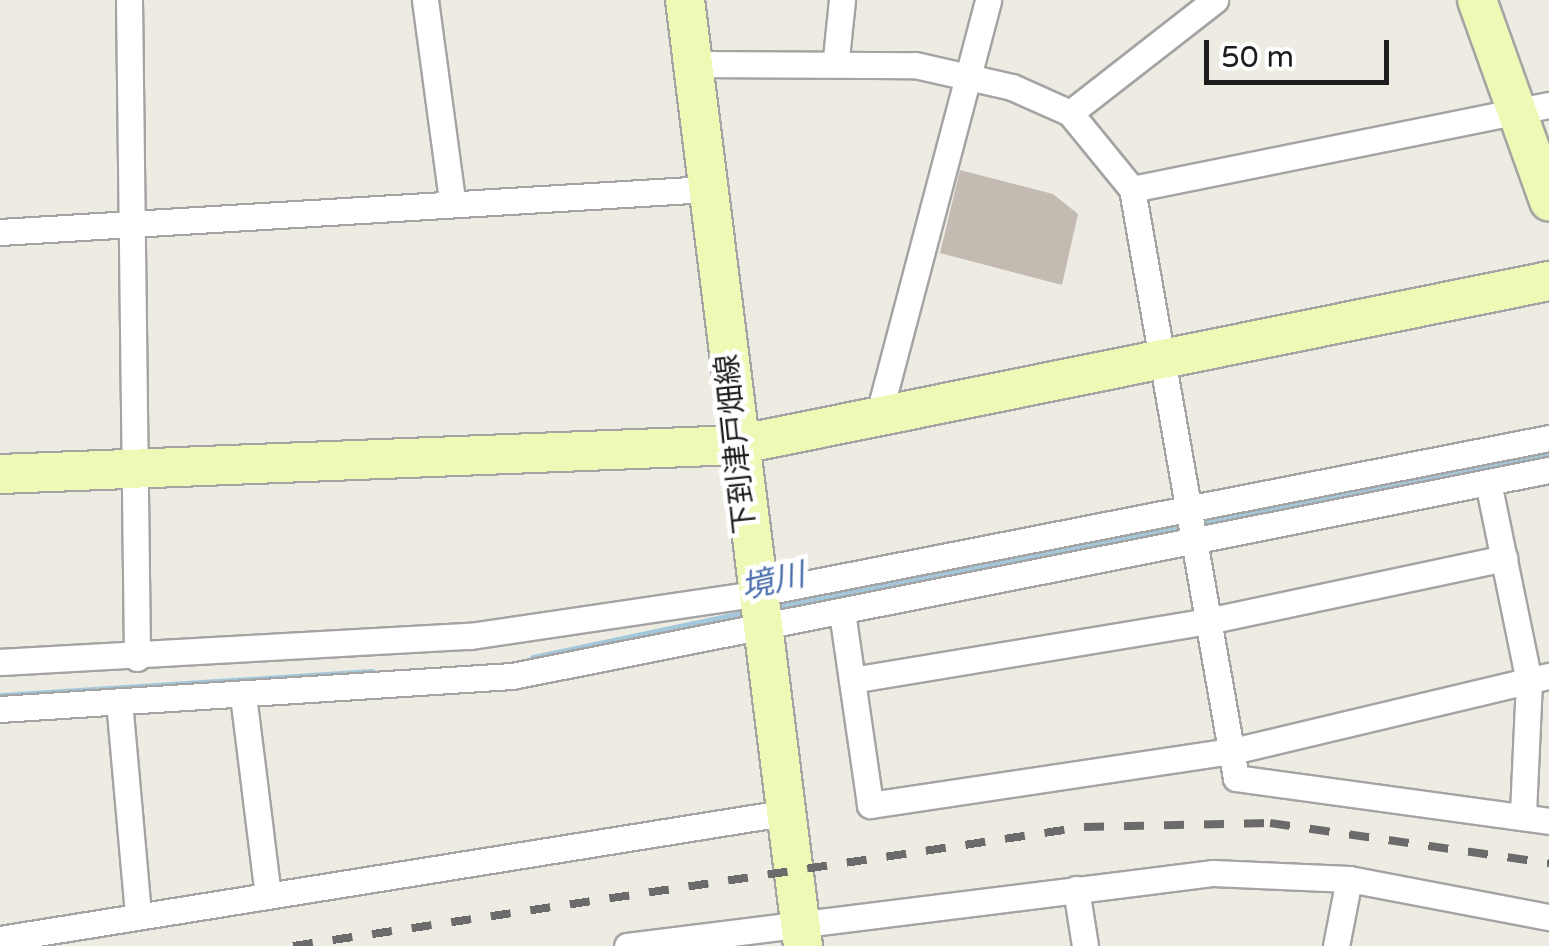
<!DOCTYPE html>
<html>
<head>
<meta charset="utf-8">
<style>
  body { margin:0 }
  #map { position:relative; width:1549px; height:946px; overflow:hidden; background:#eeebe2; font-family:"Varela Round","Noto Sans JP",sans-serif }
  div>[style] { position:absolute }
  .stream>* { height:8px; margin:-4px; padding:0 4px; transform-origin:4px; border-radius:4px; background:#a3c8dc }
  .building>* { inset:0; background:#c3bbb2 }
  .roads { filter:drop-shadow(2px 0 #a4a4a4) drop-shadow(-2px 0 #a4a4a4) drop-shadow(0 2px #a4a4a4) drop-shadow(0 -2px #a4a4a4) }
  .street>* { height:25px; margin:-12.5px; padding:0 12.5px; transform-origin:12.5px; border-radius:12.5px; background:#fff }
  .secondary>* { height:38px; margin:-19px; padding:0 19px; transform-origin:19px; border-radius:19px; background:#eef9b5 }
  .rail>* { height:8px; margin-top:-4px; transform-origin:0; background:repeating-linear-gradient(90deg,#6b6b6b 0 20px,transparent 0 40px) }
  span { translate:-50% -50%; white-space:nowrap; text-align:center; line-height:1.15; -webkit-text-stroke:9px #fff; paint-order:stroke }
  .street-label { font-size:30px; color:#1d1d1d }
  .water-label { font-size:32px; color:#4a6fac; font-style:italic }
  .scale { position:absolute; left:1204px; top:40px; width:185px; height:45px; box-sizing:border-box; border:5px solid #1d1d1d; border-top:0; padding-left:12px; font-size:30px; line-height:35px; white-space:nowrap; color:#1d1d1d; -webkit-text-stroke:8px #fff; paint-order:stroke }
</style>
</head>
<body>
<div id="map">
  <div class="stream">
    <div style="left:774px;top:609px;width:790px;rotate:-11.31deg"></div>
    <div style="left:534px;top:659px;width:221px;rotate:-12deg"></div>
    <div style="left:2px;top:697px;width:371px;rotate:-3.7deg"></div>
  </div>
  <div class="building">
    <div style="clip-path:polygon(960px 170px,1053px 194px,1078px 214px,1062px 285px,940px 253px)"></div>
  </div>
  <div class="roads">
    <div class="street">
      <div style="left:129px;top:0;width:658px;rotate:89.3deg"></div>
      <div style="left:425px;top:0;width:203px;rotate:82.3deg"></div>
      <div style="left:836px;top:58px;width:58px;rotate:-84.1deg"></div>
      <div style="left:694px;top:64px;width:221px;rotate:0.3deg"></div>
      <div style="left:915px;top:65px;width:99px;rotate:12.8deg"></div>
      <div style="left:1012px;top:87px;width:64px;rotate:24.1deg"></div>
      <div style="left:1070px;top:113px;width:98px;rotate:50.8deg"></div>
      <div style="left:1132px;top:189px;width:598px;rotate:79.99deg"></div>
      <div style="left:1236px;top:778px;width:316px;rotate:7.8deg"></div>
      <div style="left:1070px;top:113px;width:184px;rotate:-37.9deg"></div>
      <div style="left:1132px;top:189px;width:425px;rotate:-11.4deg"></div>
      <div style="left:0;top:232px;width:709px;rotate:-3.48deg"></div>
      <div style="left:877px;top:421px;width:435px;rotate:-75.2deg"></div>
      <div style="left:1488px;top:482px;width:203px;rotate:78.4deg"></div>
      <div style="left:1529px;top:681px;width:134px;rotate:92.6deg"></div>
      <div style="left:842px;top:612px;width:195px;rotate:81.7deg"></div>
      <div style="left:870px;top:805px;width:367px;rotate:-8.5deg"></div>
      <div style="left:1233px;top:751px;width:325px;rotate:-13.4deg"></div>
      <div style="left:0;top:662px;width:471px;rotate:-3.2deg"></div>
      <div style="left:470px;top:636px;width:287px;rotate:-8.4deg"></div>
      <div style="left:754px;top:594px;width:810px;rotate:-11.1deg"></div>
      <div style="left:852px;top:680px;width:361px;rotate:-9.4deg"></div>
      <div style="left:1208px;top:621px;width:303px;rotate:-12deg"></div>
      <div style="left:243px;top:695px;width:202px;rotate:82.9deg"></div>
      <div style="left:119px;top:701px;width:216px;rotate:84.9deg"></div>
      <div style="left:0;top:709px;width:513px;rotate:-3.69deg"></div>
      <div style="left:512px;top:676px;width:1057px;rotate:-11.24deg"></div>
      <div style="left:1076px;top:889px;width:58px;rotate:81deg"></div>
      <div style="left:0;top:939px;width:793px;rotate:-9.14deg"></div>
      <div style="left:627px;top:946px;width:591px;rotate:-7.1deg"></div>
      <div style="left:1213px;top:873px;width:136px;rotate:2.5deg"></div>
      <div style="left:1349px;top:879px;width:204px;rotate:10.8deg"></div>
      <div style="left:1336px;top:946px;width:68px;rotate:-79deg"></div>
    </div>
    <div class="secondary">
      <div style="left:685px;top:0;width:953px;rotate:82.89deg"></div>
      <div style="left:1477px;top:0;width:214px;rotate:70.3deg"></div>
      <div style="left:0;top:474px;width:738px;rotate:-2.25deg"></div>
      <div style="left:737px;top:445px;width:828px;rotate:-11.42deg"></div>
    </div>
  </div>
  <div class="rail">
    <div style="left:293px;top:946px;width:800px;rotate:-8.56deg"></div>
    <div style="left:1084px;top:827px;width:186px;rotate:-1.2deg"></div>
    <div style="left:1270px;top:823px;width:282px;rotate:8.2deg"></div>
  </div>
  <div class="street-label">
    <span style="left:737px;top:444px;rotate:-96deg">下到津戸畑線</span>
  </div>
  <div class="water-label">
    <span style="left:773px;top:582px;rotate:-13deg">境川</span>
  </div>
  <div class="scale">50 m</div>
</div>
</body>
</html>
